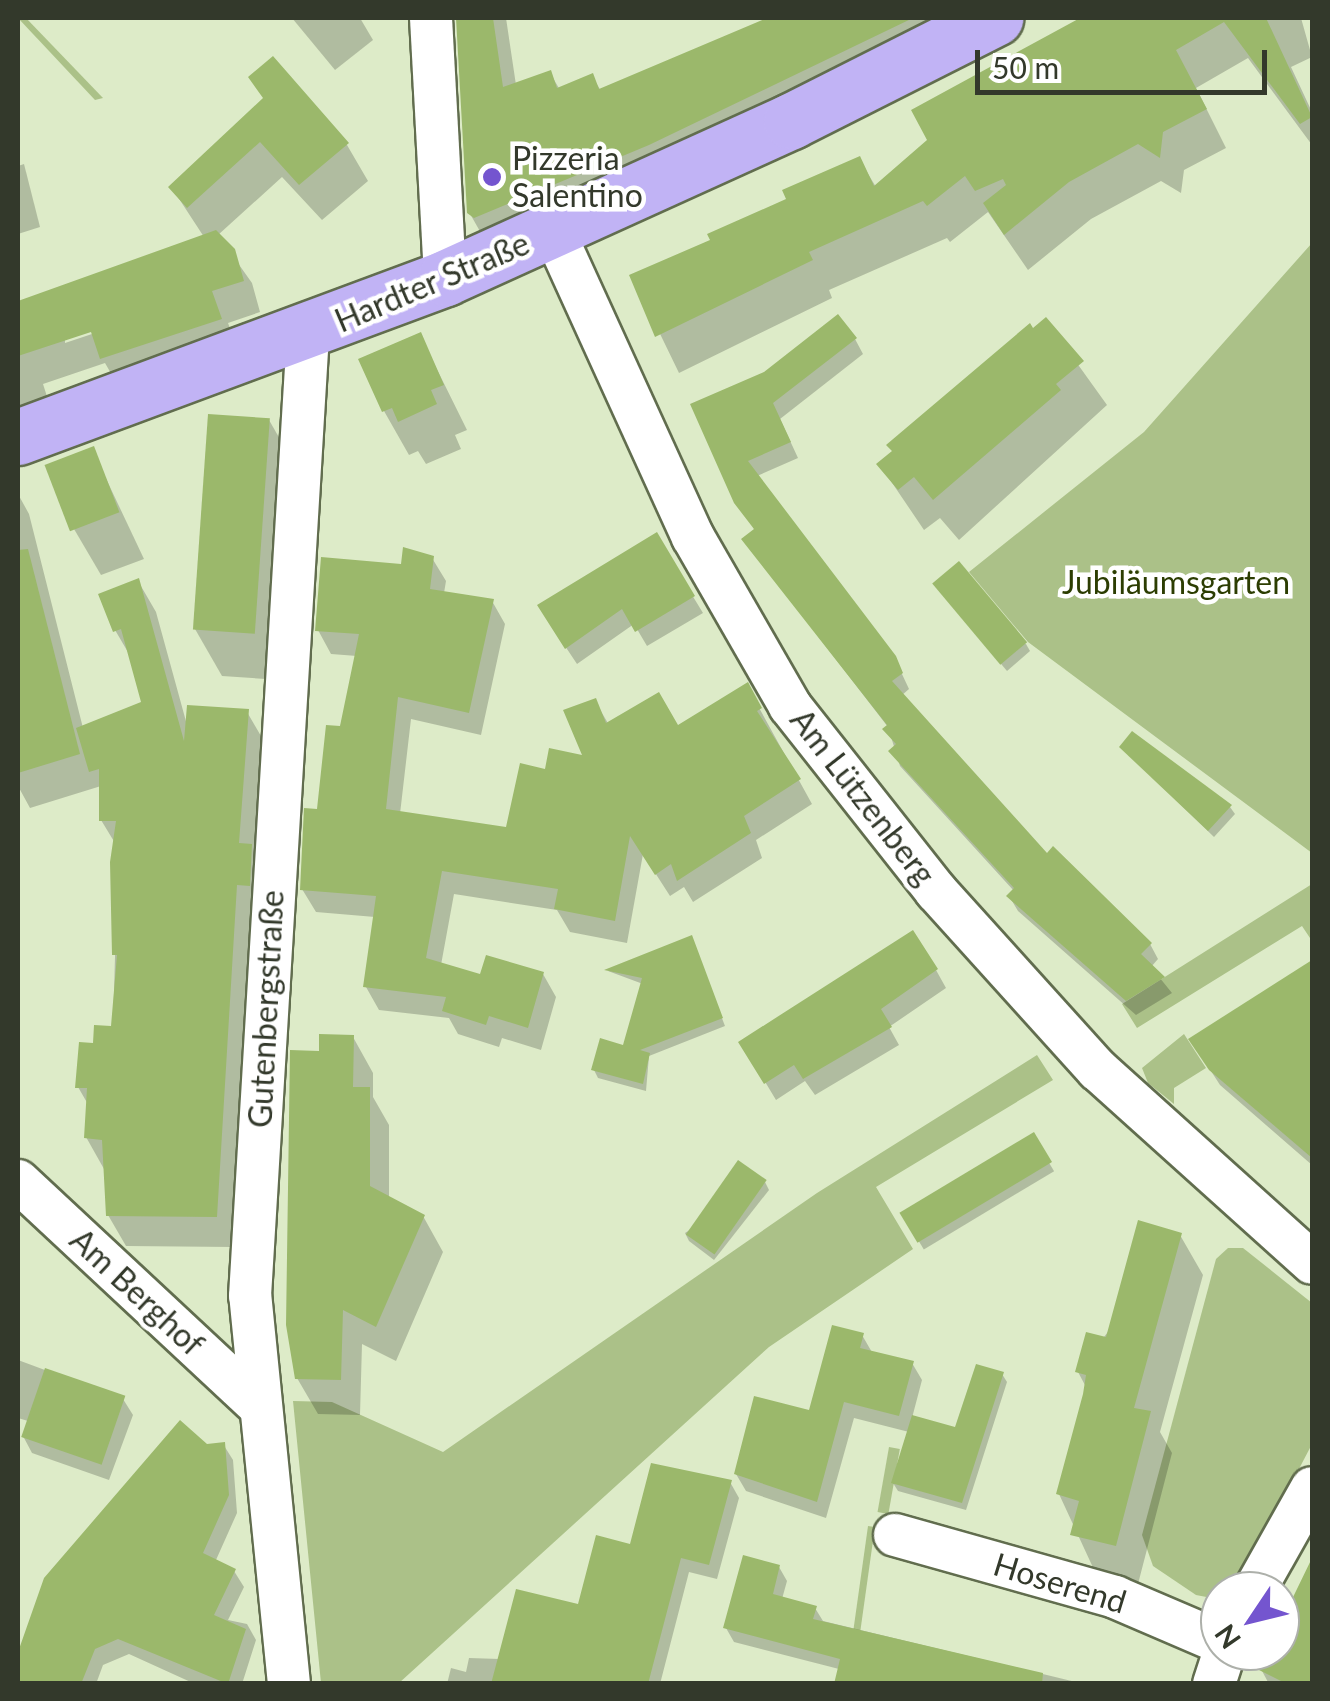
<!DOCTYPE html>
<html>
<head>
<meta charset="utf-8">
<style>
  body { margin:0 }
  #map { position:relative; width:1330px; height:1701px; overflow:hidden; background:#ddebc8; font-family:Lato,sans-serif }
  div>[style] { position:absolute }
  .green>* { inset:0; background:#abc188; transform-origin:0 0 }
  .shadow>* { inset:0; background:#0003; transform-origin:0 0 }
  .building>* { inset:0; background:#9bb86b; transform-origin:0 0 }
  .roads { filter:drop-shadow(2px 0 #616d4e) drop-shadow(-2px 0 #616d4e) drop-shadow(0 2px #616d4e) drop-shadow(0 -2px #616d4e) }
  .minor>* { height:42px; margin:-21px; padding:0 21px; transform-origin:21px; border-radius:21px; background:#fff }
  .major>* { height:55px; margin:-27.5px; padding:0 27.5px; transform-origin:27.5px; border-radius:27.5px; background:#c1b3f5 }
  .dots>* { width:28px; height:28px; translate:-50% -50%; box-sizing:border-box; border:5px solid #fff; border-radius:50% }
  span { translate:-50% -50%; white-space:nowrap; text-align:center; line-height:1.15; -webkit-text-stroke:9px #fff; paint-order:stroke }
  .poi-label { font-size:32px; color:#33392b }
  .left { translate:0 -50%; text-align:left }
  .street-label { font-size:32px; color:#33392b }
  .park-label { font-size:32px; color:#2c3d02 }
  .frame { position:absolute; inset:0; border:20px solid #33392b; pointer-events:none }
  .north { position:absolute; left:1200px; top:1571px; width:100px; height:100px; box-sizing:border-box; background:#fff; border:2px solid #adb0aa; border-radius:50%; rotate:235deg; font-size:28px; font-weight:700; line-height:40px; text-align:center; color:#33392b }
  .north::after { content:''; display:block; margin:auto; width:35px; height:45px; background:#7455cf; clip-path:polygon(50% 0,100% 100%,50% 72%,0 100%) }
  .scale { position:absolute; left:975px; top:50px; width:292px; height:45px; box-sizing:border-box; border:5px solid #33392b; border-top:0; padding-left:12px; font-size:30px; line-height:35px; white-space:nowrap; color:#33392b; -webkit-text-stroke:8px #fff; paint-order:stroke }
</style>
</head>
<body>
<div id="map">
  <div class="green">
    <div style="clip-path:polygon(18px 18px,26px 18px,103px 98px,95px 100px)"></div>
    <div style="clip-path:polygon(1312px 243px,1312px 853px,1028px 642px,969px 572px,1144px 432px)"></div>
    <div style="clip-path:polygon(1312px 884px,1312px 941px,1302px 926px,1137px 1028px,1122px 1004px)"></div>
    <div style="clip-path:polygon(1184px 1034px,1206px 1068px,1174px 1088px,1174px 1104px,1148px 1083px,1142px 1068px)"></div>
    <div style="clip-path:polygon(1037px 1055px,1053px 1080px,876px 1187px,913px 1249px,769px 1347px,399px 1683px,321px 1683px,293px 1401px,332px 1402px,443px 1452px,817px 1193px)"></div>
    <div style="clip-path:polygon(1228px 1248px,1243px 1248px,1312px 1303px,1312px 1444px,1239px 1584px,1217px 1599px,1196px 1595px,1153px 1566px,1142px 1535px,1216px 1259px)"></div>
    <div style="left:889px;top:1447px;width:11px;height:66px;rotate:10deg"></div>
    <div style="left:868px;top:1526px;width:7px;height:163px;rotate:8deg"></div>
  </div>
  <div class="shadow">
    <div style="clip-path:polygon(292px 18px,360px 18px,373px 40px,335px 70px)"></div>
    <div style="clip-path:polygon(459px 18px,506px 18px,516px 85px,550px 73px,560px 90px,592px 76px,601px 91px,773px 18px,998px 18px,490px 249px,469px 212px)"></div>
    <div style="clip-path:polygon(1086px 18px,1301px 18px,1312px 57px,1291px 67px,1312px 112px,1312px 145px,1248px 58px,1196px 88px,1226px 148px,1184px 170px,1181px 193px,1161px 181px,1091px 219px,1028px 270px,988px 212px,950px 242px,947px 238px,829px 290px,832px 298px,679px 373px,632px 276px,713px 241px,859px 159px,876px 187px,930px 141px,914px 111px)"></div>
    <div style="clip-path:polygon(evenodd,265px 100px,347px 145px,368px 181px,322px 220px,282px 177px,218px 235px,252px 283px,260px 312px,228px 323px,238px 350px,120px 389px,105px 363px,43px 384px,52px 412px,18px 424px,18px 320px,204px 237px,172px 188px,265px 100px,102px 325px,104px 330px,65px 343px,65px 338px,102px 325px)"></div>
    <div style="clip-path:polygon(24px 164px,40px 227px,18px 234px,18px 166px)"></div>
    <div style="clip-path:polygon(1046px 320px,1107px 405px,959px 540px,940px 518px,924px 530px,880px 465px)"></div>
    <div style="clip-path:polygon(420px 335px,467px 430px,455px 435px,461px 449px,426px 464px,418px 451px,409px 455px,384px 411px)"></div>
    <div style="clip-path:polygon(855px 339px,863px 354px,780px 419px,798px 458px,757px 476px,894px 657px,909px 689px,901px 696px,1047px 856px,1053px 849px,1150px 944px,1158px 959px,1151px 967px,1172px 993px,1136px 1015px,1018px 911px,1009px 896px,1014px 891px,900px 766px,888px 727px,744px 540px,755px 531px,694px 405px)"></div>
    <div style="clip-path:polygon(269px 420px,296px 467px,280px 680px,222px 676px,195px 629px)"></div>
    <div style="clip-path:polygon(92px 449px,144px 559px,101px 575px,74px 529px)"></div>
    <div style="clip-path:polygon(18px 494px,29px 514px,83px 728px,144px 704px,132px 659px,115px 630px,138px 581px,156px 612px,187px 725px,247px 712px,265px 743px,233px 1247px,126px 1246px,108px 1215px,104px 1169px,86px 1137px,89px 1106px,78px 1087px,95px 1046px,113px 1029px,118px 848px,101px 820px,101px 786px,30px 808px,18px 786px)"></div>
    <div style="clip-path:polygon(656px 536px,703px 613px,647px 646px,634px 624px,577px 664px,549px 622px)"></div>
    <div style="clip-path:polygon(432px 558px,446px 581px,444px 593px,492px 601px,505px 624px,481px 735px,411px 719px,400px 814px,508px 830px,547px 772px,587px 759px,595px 701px,609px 725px,677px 728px,747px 686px,812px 804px,756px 840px,762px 858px,693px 902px,684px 887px,670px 896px,643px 854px,627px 943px,570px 932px,557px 910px,454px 894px,441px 965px,482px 977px,543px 974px,556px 997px,541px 1050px,502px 1038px,499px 1047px,458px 1034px,449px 1018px,379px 1010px,366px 987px,375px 917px,316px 912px,302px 889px,357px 656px,331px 654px,318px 630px,403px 567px)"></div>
    <div style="clip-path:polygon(940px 591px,1026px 644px,1030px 651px,1007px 671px)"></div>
    <div style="clip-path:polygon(1122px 748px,1230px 807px,1235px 814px,1214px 837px)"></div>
    <div style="clip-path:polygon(691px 938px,725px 1026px,649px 1056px,646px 1091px,598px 1078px,594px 1070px,625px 1048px,643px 984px,608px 971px)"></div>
    <div style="clip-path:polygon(1312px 963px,1312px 1021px,1282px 1040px,1312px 1067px,1312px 1165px,1220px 1085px,1191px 1040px)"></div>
    <div style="clip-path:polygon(936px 970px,946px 988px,889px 1027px,899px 1045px,815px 1095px,805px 1081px,776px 1100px,741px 1042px)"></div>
    <div style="clip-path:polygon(353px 1037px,373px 1073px,373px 1097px,389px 1125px,389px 1199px,423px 1216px,443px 1252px,396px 1361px,362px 1344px,360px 1415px,318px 1414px,297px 1378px,321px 1054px)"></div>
    <div style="left:1033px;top:1136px;width:41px;height:152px;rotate:59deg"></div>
    <div style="clip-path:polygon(765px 1182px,769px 1190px,714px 1260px,689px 1241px,685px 1233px)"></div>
    <div style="clip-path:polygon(1180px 1235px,1203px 1275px,1160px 1432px,1172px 1453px,1138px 1584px,1096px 1574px,1059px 1494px,1086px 1387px,1078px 1372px)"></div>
    <div style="clip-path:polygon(862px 1335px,873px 1354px,912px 1363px,922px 1380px,912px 1418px,957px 1430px,1002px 1374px,1007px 1382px,966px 1510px,898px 1491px,893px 1483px,909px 1432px,854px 1418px,826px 1518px,746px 1491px,736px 1474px,811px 1413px)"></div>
    <div style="clip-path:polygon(18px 1360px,123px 1399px,133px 1415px,109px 1480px,32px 1453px,23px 1436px,28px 1421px,18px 1418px)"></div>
    <div style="clip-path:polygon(223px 1444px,233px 1460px,237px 1513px,216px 1560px,234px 1571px,244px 1587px,228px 1620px,247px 1624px,256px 1640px,242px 1684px,195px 1684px,129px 1654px,103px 1665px,96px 1684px,18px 1684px,18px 1660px,47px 1580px,206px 1446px)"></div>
    <div style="clip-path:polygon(730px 1482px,739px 1498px,717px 1579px,689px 1572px,660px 1684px,447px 1684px,451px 1668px,466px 1672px,469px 1658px,500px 1659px,579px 1608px,631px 1547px)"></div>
    <div style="clip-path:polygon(779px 1567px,787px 1581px,782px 1599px,815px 1608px,823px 1621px,1084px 1684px,836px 1684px,839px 1669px,734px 1642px,726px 1628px)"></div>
    <div style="clip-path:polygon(1305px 1578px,1312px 1582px,1312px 1684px,1269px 1684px,1261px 1669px,1270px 1651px,1280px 1651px,1280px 1630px)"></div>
  </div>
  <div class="building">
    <div style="clip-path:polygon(456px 18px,493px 18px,503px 87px,551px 70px,557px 88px,593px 73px,599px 89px,767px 18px,913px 18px,649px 145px,474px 218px,467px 213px)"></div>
    <div style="clip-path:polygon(1080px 18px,1266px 18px,1312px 117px,1300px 124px,1224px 22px,1176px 50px,1207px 109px,1163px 132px,1160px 158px,1138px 144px,1069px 182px,1004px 235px,983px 203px,1006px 185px,1003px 179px,975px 191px,965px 176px,927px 206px,923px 201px,809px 252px,813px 260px,655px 337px,629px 275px,710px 240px,707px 234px,786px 199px,782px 190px,860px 156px,874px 186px,927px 140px,911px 110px)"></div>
    <div style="clip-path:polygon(273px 56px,349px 143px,299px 185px,260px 142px,187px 208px,168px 187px,263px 98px,248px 77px)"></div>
    <div style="clip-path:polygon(216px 230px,235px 249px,244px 281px,212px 291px,222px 319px,100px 359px,91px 332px,18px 356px,18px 301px)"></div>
    <div style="clip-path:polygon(838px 314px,857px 338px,773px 403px,791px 442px,748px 461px,896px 656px,903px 673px,892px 681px,1047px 853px,1053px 846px,1152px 943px,1141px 954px,1165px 977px,1126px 1001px,1006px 896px,1014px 888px,888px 751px,896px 744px,882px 729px,887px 725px,741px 539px,754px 529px,734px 503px,690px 404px,764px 372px)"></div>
    <div style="clip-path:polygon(1046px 317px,1084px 361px,1056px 384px,1061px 390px,933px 500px,914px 477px,898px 490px,876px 464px,892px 451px,886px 445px,1030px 323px,1033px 328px)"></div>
    <div style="clip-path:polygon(421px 332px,444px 385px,431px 390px,437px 404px,398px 422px,392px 408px,382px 412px,358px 359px)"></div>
    <div style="left:208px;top:414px;width:62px;height:216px;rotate:4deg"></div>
    <div style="left:94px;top:446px;width:71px;height:53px;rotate:69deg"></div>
    <div style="clip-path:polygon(657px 532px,695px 596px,635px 632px,622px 609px,565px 649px,537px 605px)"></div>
    <div style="clip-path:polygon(403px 547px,434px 556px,430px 589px,494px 599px,469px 713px,398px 697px,386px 809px,506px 827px,520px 763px,545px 769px,549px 748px,582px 755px,563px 710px,596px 698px,606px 723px,659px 692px,678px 725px,748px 682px,762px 708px,757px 711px,801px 779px,744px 816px,751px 833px,677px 881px,671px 864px,655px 875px,630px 836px,615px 921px,554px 909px,558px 889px,442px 871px,426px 958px,480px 974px,486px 955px,544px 972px,528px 1028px,489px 1016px,486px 1025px,442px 1011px,446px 997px,363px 987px,376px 896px,300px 890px,304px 808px,317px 809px,326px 725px,340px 726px,359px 634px,315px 631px,321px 557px,401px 564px)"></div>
    <div style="clip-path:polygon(28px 549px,80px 754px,18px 773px,18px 550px)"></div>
    <div style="left:959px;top:561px;width:106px;height:35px;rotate:50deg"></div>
    <div style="clip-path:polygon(139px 578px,184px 741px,187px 705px,249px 709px,239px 843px,252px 844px,250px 886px,237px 885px,217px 1217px,106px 1216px,102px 1140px,84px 1138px,87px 1088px,75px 1088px,79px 1042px,93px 1043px,94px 1025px,111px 1026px,117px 955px,112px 955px,110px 862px,116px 821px,99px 821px,99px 769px,89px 772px,76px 728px,141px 702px,121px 629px,113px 632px,98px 594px)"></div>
    <div style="clip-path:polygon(1132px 731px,1232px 805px,1208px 831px,1119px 747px)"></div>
    <div style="clip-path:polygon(913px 930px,938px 969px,881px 1009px,892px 1027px,803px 1079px,794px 1065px,764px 1084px,738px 1042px)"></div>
    <div style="clip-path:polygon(692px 935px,723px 1018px,640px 1050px,650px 1053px,643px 1084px,591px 1070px,600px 1038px,623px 1045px,642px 978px,604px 970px)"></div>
    <div style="clip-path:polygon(1312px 960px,1312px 1158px,1209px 1070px,1188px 1039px)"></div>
    <div style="clip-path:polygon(319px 1034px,354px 1035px,353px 1087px,370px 1087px,370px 1186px,425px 1215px,376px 1327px,343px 1310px,341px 1380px,295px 1379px,286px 1325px,290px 1050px,319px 1051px)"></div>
    <div style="left:1034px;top:1132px;width:35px;height:157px;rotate:59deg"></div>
    <div style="left:738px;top:1160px;width:35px;height:91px;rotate:35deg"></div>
    <div style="clip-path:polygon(1138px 1220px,1182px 1233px,1134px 1408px,1151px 1411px,1116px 1546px,1070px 1535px,1079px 1501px,1056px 1494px,1083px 1394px,1086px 1375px,1075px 1372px,1086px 1332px,1106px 1337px)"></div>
    <div style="clip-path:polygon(832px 1325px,864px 1333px,860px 1348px,914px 1361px,899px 1416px,844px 1402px,817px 1502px,734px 1474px,754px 1396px,809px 1410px)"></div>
    <div style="clip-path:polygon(976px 1364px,1004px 1372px,962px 1503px,891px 1483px,912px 1415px,955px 1427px)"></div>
    <div style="left:45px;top:1368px;width:85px;height:73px;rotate:19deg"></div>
    <div style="clip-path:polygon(180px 1420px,207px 1444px,225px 1442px,229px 1495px,203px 1553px,236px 1569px,214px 1615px,246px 1629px,228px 1684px,118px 1639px,95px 1649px,81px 1684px,18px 1684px,18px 1652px,44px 1578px)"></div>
    <div style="clip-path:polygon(651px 1463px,732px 1480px,709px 1565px,681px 1558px,648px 1684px,491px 1684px,516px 1589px,578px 1604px,596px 1535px,630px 1544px)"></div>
    <div style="clip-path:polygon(743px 1555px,780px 1565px,773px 1594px,817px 1606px,813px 1619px,1043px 1673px,1042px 1684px,834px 1684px,840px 1659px,723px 1628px)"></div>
    <div style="clip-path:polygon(1312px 1558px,1312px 1684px,1287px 1684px,1247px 1664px,1249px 1651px,1280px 1651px,1280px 1624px)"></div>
  </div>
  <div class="roads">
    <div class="minor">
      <div style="left:431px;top:18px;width:260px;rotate:86.9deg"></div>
      <div style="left:553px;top:230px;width:337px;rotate:65.5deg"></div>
      <div style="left:693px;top:537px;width:195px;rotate:60.1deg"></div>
      <div style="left:790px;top:706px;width:236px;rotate:51.7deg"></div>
      <div style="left:936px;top:891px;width:241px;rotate:47.9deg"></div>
      <div style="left:1098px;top:1070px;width:288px;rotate:42deg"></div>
      <div style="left:18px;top:1181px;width:325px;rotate:43deg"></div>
      <div style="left:895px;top:1535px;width:229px;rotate:15.7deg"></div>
      <div style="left:1115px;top:1597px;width:114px;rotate:23.2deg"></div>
      <div style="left:1254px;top:1591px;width:118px;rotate:-60.6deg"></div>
      <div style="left:289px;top:1684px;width:390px;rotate:-95.7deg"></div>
      <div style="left:250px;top:1296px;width:965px;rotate:-86.55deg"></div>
      <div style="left:1214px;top:1684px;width:35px;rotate:-72deg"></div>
    </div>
    <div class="major">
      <div style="left:18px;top:437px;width:456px;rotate:-20.4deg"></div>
      <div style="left:445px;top:278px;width:380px;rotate:-24.4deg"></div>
      <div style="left:791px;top:121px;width:229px;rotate:-26.8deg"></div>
    </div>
  </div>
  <div class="dots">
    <div style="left:492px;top:177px;background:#7455cf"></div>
  </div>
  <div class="poi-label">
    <span class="left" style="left:512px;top:177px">Pizzeria<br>Salentino</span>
  </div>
  <div class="street-label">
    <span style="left:432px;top:282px;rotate:-23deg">Hardter Straße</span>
    <span style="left:863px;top:797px;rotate:52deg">Am Lützenberg</span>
    <span style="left:266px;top:1009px;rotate:-87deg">Gutenbergstraße</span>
    <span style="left:137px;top:1292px;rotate:43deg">Am Berghof</span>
    <span style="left:1060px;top:1583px;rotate:17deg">Hoserend</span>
  </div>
  <div class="park-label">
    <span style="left:1176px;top:582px">Jubiläumsgarten</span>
  </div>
  <div class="frame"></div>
  <div class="north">N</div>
  <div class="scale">50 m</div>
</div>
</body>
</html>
